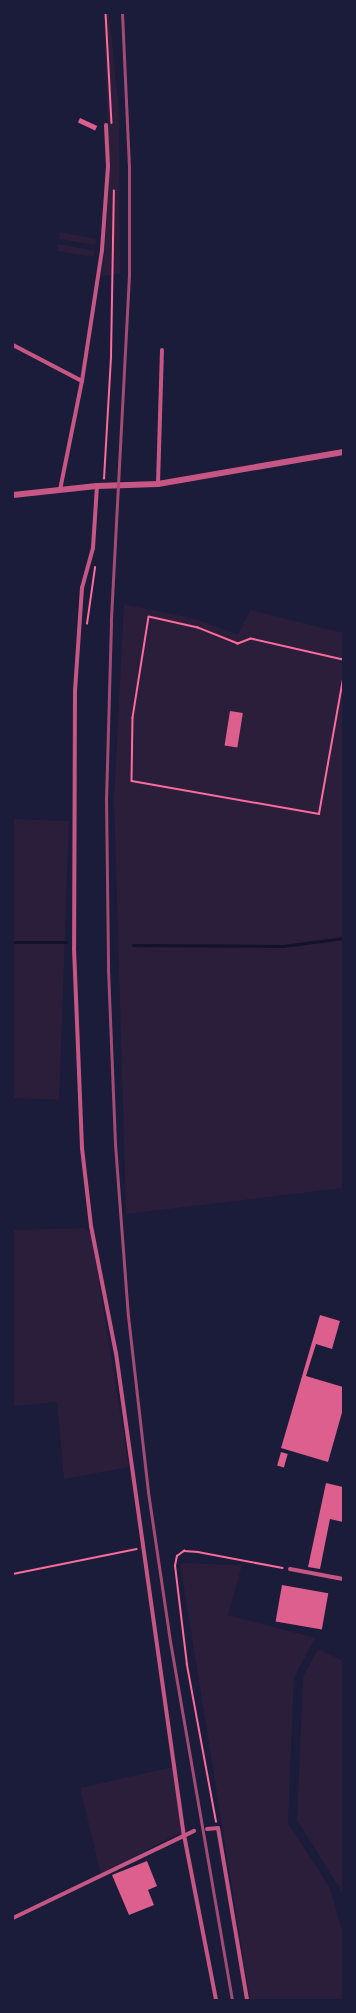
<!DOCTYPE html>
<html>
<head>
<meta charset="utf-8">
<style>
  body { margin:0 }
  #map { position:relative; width:356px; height:2013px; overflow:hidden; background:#1b1b3a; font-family:Helvetica,sans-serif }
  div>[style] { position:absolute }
  .green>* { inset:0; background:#2a1e3b; transform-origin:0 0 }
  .stream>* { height:3px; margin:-1.5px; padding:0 1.5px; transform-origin:1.5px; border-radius:1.5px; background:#12122b }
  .building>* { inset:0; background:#dd5f8e; transform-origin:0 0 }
  .path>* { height:1.5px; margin:-0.75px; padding:0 0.75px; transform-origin:0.75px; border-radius:0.75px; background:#ff6b9d }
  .minor>* { height:4px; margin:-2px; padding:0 2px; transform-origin:2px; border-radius:2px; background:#c65784 }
  .tertiary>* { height:6px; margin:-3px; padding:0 3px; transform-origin:3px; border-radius:3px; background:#c65784 }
  .rail>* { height:3px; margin:-1.5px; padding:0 1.5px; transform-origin:1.5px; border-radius:1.5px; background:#a44b75 }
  span { translate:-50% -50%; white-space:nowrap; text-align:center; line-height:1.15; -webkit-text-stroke:4px #1b1b3a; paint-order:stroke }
  .frame { position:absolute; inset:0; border:14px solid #1b1b3a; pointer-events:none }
</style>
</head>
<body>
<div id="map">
  <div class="green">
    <div style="clip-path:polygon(104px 13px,109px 13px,119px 110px,120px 274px,101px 276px,105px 251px,109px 167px)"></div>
    <div style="clip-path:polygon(60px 232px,97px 239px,95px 245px,59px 239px)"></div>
    <div style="clip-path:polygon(58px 244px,95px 251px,94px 257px,57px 251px)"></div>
    <div style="clip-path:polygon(124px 604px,196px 619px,238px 635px,250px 610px,343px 633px,343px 1188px,126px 1214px,114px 798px)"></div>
    <div style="left:13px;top:819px;width:56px;height:279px;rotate:2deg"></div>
    <div style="clip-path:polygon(85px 1228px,91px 1233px,129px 1467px,64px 1479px,57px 1402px,13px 1406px,13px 1230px)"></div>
    <div style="clip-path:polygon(180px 1563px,242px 1565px,228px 1615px,315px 1638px,294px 1678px,288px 1823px,330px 1888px,343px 1934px,343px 2000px,250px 2000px)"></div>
    <div style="clip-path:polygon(318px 1649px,343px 1661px,343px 1898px,341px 1890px,297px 1820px,303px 1677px)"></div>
    <div style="clip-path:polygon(173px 1767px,181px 1832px,101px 1874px,80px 1788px)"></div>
  </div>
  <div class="stream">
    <div style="left:13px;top:942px;width:53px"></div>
    <div style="left:133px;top:945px;width:150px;rotate:0.4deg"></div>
    <div style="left:283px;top:946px;width:61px;rotate:-7.6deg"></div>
  </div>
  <div class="building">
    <div style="left:80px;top:118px;width:19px;height:5px;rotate:25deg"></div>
    <div style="left:230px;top:711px;width:13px;height:35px;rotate:9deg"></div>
    <div style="clip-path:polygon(320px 1315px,340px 1321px,332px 1349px,316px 1344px,306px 1376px,343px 1387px,343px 1409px,328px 1462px,281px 1448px)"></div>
    <div style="left:281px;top:1452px;width:7px;height:14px;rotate:16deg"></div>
    <div style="clip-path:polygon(326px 1483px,343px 1487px,343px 1522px,330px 1519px,320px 1569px,308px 1567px)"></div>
    <div style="left:282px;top:1585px;width:47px;height:37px;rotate:10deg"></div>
    <div style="clip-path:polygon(147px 1861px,157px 1886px,148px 1890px,154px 1905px,129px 1915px,112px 1875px)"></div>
  </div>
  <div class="path">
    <div style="left:106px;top:13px;width:110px;rotate:86.9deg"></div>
    <div style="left:104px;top:479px;width:123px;rotate:-86.7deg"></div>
    <div style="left:111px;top:356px;width:165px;rotate:-89deg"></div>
    <div style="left:87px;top:624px;width:57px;rotate:-81.9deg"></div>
    <div style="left:343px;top:660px;width:94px;rotate:-167.1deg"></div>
    <div style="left:251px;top:639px;width:14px;rotate:159deg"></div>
    <div style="left:238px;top:644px;width:43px;rotate:-158.2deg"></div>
    <div style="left:198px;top:628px;width:50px;rotate:-167.3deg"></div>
    <div style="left:149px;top:617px;width:102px;rotate:99deg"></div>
    <div style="left:133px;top:718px;width:63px;rotate:90.9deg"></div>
    <div style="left:132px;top:781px;width:190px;rotate:10deg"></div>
    <div style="left:319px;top:814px;width:137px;rotate:-79.9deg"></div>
    <div style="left:13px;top:1574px;width:126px;rotate:-11.4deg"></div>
    <div style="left:216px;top:1822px;width:160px;rotate:-100.5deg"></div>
    <div style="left:187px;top:1665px;width:100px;rotate:-96.9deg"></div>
    <div style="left:175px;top:1566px;width:10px;rotate:-79deg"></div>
    <div style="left:177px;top:1556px;width:9px;rotate:-36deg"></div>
    <div style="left:184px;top:1551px;width:14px;rotate:4deg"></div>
    <div style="left:198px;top:1552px;width:86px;rotate:10.7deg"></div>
  </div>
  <div class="minor">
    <div style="left:13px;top:345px;width:78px;rotate:27.6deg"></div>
    <div style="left:158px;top:484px;width:134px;rotate:-88.3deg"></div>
    <div style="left:97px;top:486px;width:62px;rotate:93.7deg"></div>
    <div style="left:93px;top:548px;width:41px;rotate:105.4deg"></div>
    <div style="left:82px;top:588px;width:102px;rotate:93.9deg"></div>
    <div style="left:75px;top:690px;width:258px;rotate:90.2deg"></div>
    <div style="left:74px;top:948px;width:200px;rotate:87.7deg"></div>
    <div style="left:82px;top:1148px;width:79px;rotate:83.4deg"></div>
    <div style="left:91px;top:1226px;width:129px;rotate:78.9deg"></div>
    <div style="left:116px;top:1353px;width:487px;rotate:82deg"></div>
    <div style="left:184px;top:1835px;width:168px;rotate:79deg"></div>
    <div style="left:60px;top:490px;width:111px;rotate:-78.6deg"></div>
    <div style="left:82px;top:381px;width:133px;rotate:-81.3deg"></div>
    <div style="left:102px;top:250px;width:84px;rotate:-85.9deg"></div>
    <div style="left:108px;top:166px;width:41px;rotate:-92.8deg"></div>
    <div style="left:290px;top:1569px;width:54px;rotate:10.7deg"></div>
    <div style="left:207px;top:1829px;width:11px;rotate:-5deg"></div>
    <div style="left:218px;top:1828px;width:174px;rotate:80.4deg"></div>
    <div style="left:13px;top:1918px;width:201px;rotate:-25.7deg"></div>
  </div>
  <div class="tertiary">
    <div style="left:13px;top:495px;width:84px;rotate:-6.1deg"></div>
    <div style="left:97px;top:486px;width:61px;rotate:-1.9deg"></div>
    <div style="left:158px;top:484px;width:188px;rotate:-9.8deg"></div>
  </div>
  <div class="rail">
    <div style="left:122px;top:13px;width:153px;rotate:87.4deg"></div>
    <div style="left:129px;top:166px;width:109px;rotate:90deg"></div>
    <div style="left:129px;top:275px;width:347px;rotate:93deg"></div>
    <div style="left:111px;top:622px;width:175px;rotate:91.6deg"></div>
    <div style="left:106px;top:797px;width:172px;rotate:89.3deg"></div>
    <div style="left:108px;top:969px;width:175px;rotate:87.7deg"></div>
    <div style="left:115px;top:1144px;width:172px;rotate:85.7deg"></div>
    <div style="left:128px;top:1316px;width:177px;rotate:83.5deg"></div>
    <div style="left:148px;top:1492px;width:151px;rotate:81.6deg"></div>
    <div style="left:170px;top:1641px;width:364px;rotate:80.2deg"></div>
  </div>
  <div class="frame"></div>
</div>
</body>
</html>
